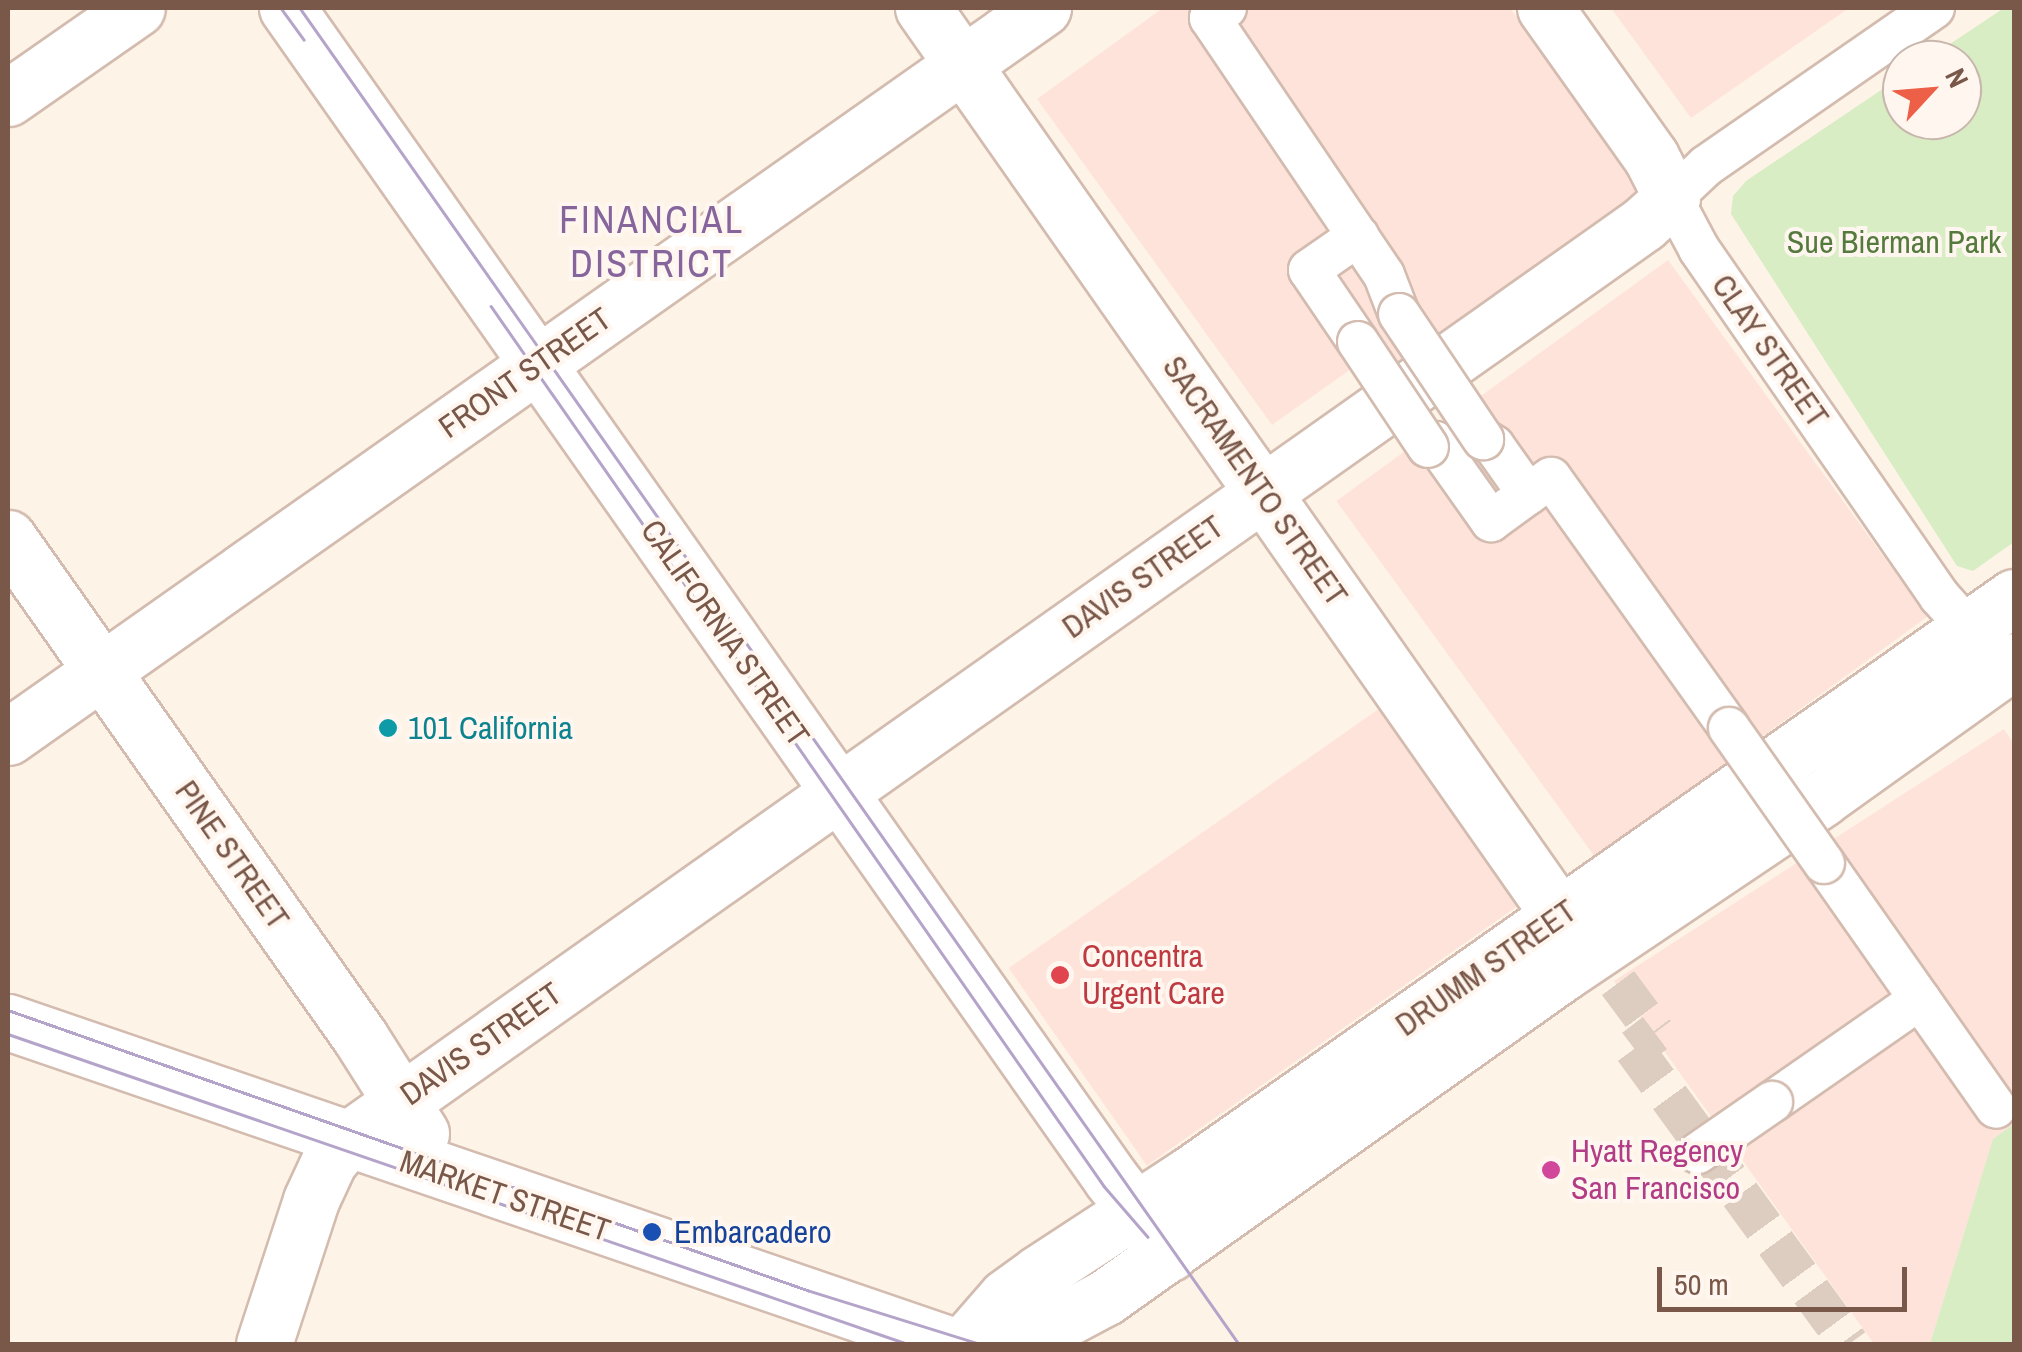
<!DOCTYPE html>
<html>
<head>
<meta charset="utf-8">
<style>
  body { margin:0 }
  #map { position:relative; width:2022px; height:1352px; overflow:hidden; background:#fef3e7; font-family:"Archivo Narrow",sans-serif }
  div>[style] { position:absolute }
  .commercial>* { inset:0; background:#fee3db; transform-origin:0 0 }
  .green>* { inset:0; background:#d8edc4 }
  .street-tunnel>* { height:40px; margin-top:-20px; transform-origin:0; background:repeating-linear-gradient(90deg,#ddccc0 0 40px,transparent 0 60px) }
  .roads { filter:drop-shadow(2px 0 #d3bcaf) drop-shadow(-2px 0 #d3bcaf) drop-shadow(0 2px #d3bcaf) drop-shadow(0 -2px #d3bcaf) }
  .street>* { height:40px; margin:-20px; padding:0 20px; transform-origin:20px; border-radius:20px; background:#fff }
  .secondary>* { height:55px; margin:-27.5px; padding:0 27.5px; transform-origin:27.5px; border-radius:27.5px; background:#fff }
  .tram>* { height:2.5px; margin:-1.25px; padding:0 1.25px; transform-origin:1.25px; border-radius:1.25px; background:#b5a4c9 }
  .bridges { filter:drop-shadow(2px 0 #d3bcaf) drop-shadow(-2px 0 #d3bcaf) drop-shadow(0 2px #d3bcaf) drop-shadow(0 -2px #d3bcaf) }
  .street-bridge>* { height:40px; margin:-20px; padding:0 20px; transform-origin:20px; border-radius:20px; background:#fff }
  .dots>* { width:28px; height:28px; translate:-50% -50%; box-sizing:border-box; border:5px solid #fff7ef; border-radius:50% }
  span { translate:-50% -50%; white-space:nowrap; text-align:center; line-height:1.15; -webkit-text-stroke:8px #fff7ef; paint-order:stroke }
  .park-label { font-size:32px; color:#547a3e }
  .street-label { font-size:32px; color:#795749 }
  .culture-label { font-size:32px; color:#0d838f }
  .left { translate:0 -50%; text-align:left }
  .health-label { font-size:32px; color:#be3a42 }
  .hotel-label { font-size:32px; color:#b23c85 }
  .transit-label { font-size:32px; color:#164399 }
  .quarter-label { font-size:38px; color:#86659d; letter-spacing:2.5px }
  .frame { position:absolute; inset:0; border:10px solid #795749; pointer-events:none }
  .north { position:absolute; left:1882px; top:40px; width:100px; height:100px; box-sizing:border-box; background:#fff7ef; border:2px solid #c9b7ad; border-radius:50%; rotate:64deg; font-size:28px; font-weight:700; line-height:40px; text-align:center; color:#795749 }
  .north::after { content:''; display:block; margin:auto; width:35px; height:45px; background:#ed5f46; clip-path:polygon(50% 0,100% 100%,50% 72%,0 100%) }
  .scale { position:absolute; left:1657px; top:1267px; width:250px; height:45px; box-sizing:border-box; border:5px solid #795749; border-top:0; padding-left:12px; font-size:30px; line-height:35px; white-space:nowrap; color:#795749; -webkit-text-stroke:8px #fff7ef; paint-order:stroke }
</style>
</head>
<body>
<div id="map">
  <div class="commercial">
    <div style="clip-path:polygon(1163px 8px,1510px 8px,1641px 190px,1366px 389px,1351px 369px,1272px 425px,1037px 99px)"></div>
    <div style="clip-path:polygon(1611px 8px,1849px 8px,1691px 118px)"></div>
    <div style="left:1668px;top:260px;width:441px;height:410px;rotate:54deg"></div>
    <div style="left:1383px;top:706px;width:241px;height:457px;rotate:55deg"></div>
    <div style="clip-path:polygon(2004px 729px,2014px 744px,2014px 1124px,1993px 1140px,1930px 1344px,1874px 1344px,1614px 981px)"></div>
  </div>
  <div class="green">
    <div style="clip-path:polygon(2004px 8px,2014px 8px,2014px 542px,1973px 571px,1957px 566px,1731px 214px,1733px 196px,1746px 181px,1902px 76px,1902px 120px,1962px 120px,1962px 60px,1926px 60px)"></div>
    <div style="clip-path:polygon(2014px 1124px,2014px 1344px,1930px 1344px,1993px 1139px)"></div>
  </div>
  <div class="street-tunnel">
    <div style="left:1618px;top:983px;width:62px;rotate:53.5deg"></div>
    <div style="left:1655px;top:1033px;width:26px;rotate:143deg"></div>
    <div style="left:1634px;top:1049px;width:365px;rotate:53.9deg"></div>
  </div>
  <div class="roads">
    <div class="street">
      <div style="left:1226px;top:8px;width:19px;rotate:148deg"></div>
      <div style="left:1210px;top:18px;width:310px;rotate:55.9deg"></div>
      <div style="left:1384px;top:275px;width:42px;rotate:69deg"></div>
      <div style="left:1934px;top:8px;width:277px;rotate:145.3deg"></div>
      <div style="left:1706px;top:166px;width:47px;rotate:136.7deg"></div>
      <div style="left:1672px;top:198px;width:58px;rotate:62.1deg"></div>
      <div style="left:1699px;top:249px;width:423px;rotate:55.3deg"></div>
      <div style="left:1940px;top:597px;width:69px;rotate:48deg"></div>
      <div style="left:1358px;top:342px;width:87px;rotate:-124.2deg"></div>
      <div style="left:1309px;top:270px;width:60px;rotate:-34.8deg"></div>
      <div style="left:1483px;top:439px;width:13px;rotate:32deg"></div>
      <div style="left:1494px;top:446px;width:59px;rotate:54.7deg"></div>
      <div style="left:1528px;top:494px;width:28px;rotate:-35deg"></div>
      <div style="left:1551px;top:478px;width:307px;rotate:54.5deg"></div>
      <div style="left:1428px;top:447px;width:9px;rotate:-36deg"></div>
      <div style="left:1435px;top:442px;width:97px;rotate:54.7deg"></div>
      <div style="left:1491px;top:521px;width:46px;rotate:-36.1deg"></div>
      <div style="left:1824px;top:863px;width:299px;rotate:54.9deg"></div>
      <div style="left:1772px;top:1102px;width:180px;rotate:-34.8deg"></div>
    </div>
    <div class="secondary">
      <div style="left:287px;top:8px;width:1433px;rotate:54.86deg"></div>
      <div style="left:1112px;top:1180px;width:93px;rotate:52deg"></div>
      <div style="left:923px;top:8px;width:1144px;rotate:54.96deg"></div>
      <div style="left:8px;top:98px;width:157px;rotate:-34.9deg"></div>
      <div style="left:8px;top:538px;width:611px;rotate:54.8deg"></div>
      <div style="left:360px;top:1037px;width:114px;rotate:57.6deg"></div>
      <div style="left:8px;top:737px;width:1266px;rotate:-35.16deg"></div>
      <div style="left:8px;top:1022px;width:994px;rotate:18.91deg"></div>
      <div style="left:264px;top:1344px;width:151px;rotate:-71.9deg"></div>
      <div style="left:311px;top:1200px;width:43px;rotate:-65.2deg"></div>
      <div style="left:329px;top:1161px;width:28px;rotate:-49deg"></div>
      <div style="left:347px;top:1140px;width:1587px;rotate:-35.25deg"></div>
      <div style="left:1643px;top:224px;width:39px;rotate:-42deg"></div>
      <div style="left:1672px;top:198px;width:46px;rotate:-117.1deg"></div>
      <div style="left:1651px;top:157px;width:183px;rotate:-125.4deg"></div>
      <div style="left:965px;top:1344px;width:62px;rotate:-48.9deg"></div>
      <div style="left:1006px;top:1297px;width:41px;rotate:-36deg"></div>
      <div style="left:1039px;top:1273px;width:179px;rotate:-33.2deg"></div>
      <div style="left:1189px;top:1175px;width:1007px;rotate:-35.02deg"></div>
      <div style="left:994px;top:1344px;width:33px;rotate:-9deg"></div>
      <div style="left:1027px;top:1339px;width:89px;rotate:-28deg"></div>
      <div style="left:1106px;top:1297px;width:562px;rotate:-35.36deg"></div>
      <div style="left:1564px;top:972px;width:310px;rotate:-33.9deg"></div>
      <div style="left:1821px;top:799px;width:237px;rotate:-35.6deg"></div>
    </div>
  </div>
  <div class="tram">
    <div style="left:281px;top:8px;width:39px;rotate:54deg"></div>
    <div style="left:300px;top:8px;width:1633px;rotate:54.9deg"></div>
    <div style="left:491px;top:306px;width:1072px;rotate:55.14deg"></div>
    <div style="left:1104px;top:1186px;width:67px;rotate:49.2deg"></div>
    <div style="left:8px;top:1010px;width:847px;rotate:19.31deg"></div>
    <div style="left:807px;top:1290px;width:181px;rotate:17.3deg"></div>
    <div style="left:8px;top:1034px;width:952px;rotate:19.01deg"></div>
  </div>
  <div class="bridges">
    <div class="street-bridge">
      <div style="left:1399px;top:314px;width:151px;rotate:56.1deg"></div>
      <div style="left:1358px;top:342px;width:126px;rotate:56.3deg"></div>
      <div style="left:1729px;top:728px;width:165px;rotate:54.9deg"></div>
      <div style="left:1698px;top:1153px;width:90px;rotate:-34.6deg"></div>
    </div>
  </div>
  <div class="dots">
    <div style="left:388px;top:728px;background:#0f9aa8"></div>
    <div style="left:1060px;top:975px;background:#e0444e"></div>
    <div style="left:1551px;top:1170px;background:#d1479c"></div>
    <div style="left:652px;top:1232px;background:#1a4fb4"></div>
  </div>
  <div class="park-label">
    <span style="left:1894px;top:242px">Sue Bierman Park</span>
  </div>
  <div class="street-label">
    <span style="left:1770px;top:351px;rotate:55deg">CLAY STREET</span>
    <span style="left:525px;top:373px;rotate:-35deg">FRONT STREET</span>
    <span style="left:1255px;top:481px;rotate:55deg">SACRAMENTO STREET</span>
    <span style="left:1143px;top:577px;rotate:-35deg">DAVIS STREET</span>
    <span style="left:725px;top:633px;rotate:55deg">CALIFORNIA STREET</span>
    <span style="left:232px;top:855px;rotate:55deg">PINE STREET</span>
    <span style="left:1486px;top:968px;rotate:-35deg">DRUMM STREET</span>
    <span style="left:481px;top:1044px;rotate:-35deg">DAVIS STREET</span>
    <span style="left:505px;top:1196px;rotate:19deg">MARKET STREET</span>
  </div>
  <div class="culture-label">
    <span class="left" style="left:408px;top:728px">101 California</span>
  </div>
  <div class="health-label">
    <span class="left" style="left:1082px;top:975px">Concentra<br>Urgent Care</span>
  </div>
  <div class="hotel-label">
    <span class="left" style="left:1571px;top:1170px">Hyatt Regency<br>San Francisco</span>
  </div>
  <div class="transit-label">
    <span class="left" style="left:674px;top:1232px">Embarcadero</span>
  </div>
  <div class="quarter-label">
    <span style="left:652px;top:242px">FINANCIAL<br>DISTRICT</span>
  </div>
  <div class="frame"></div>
  <div class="north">N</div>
  <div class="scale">50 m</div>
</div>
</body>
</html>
